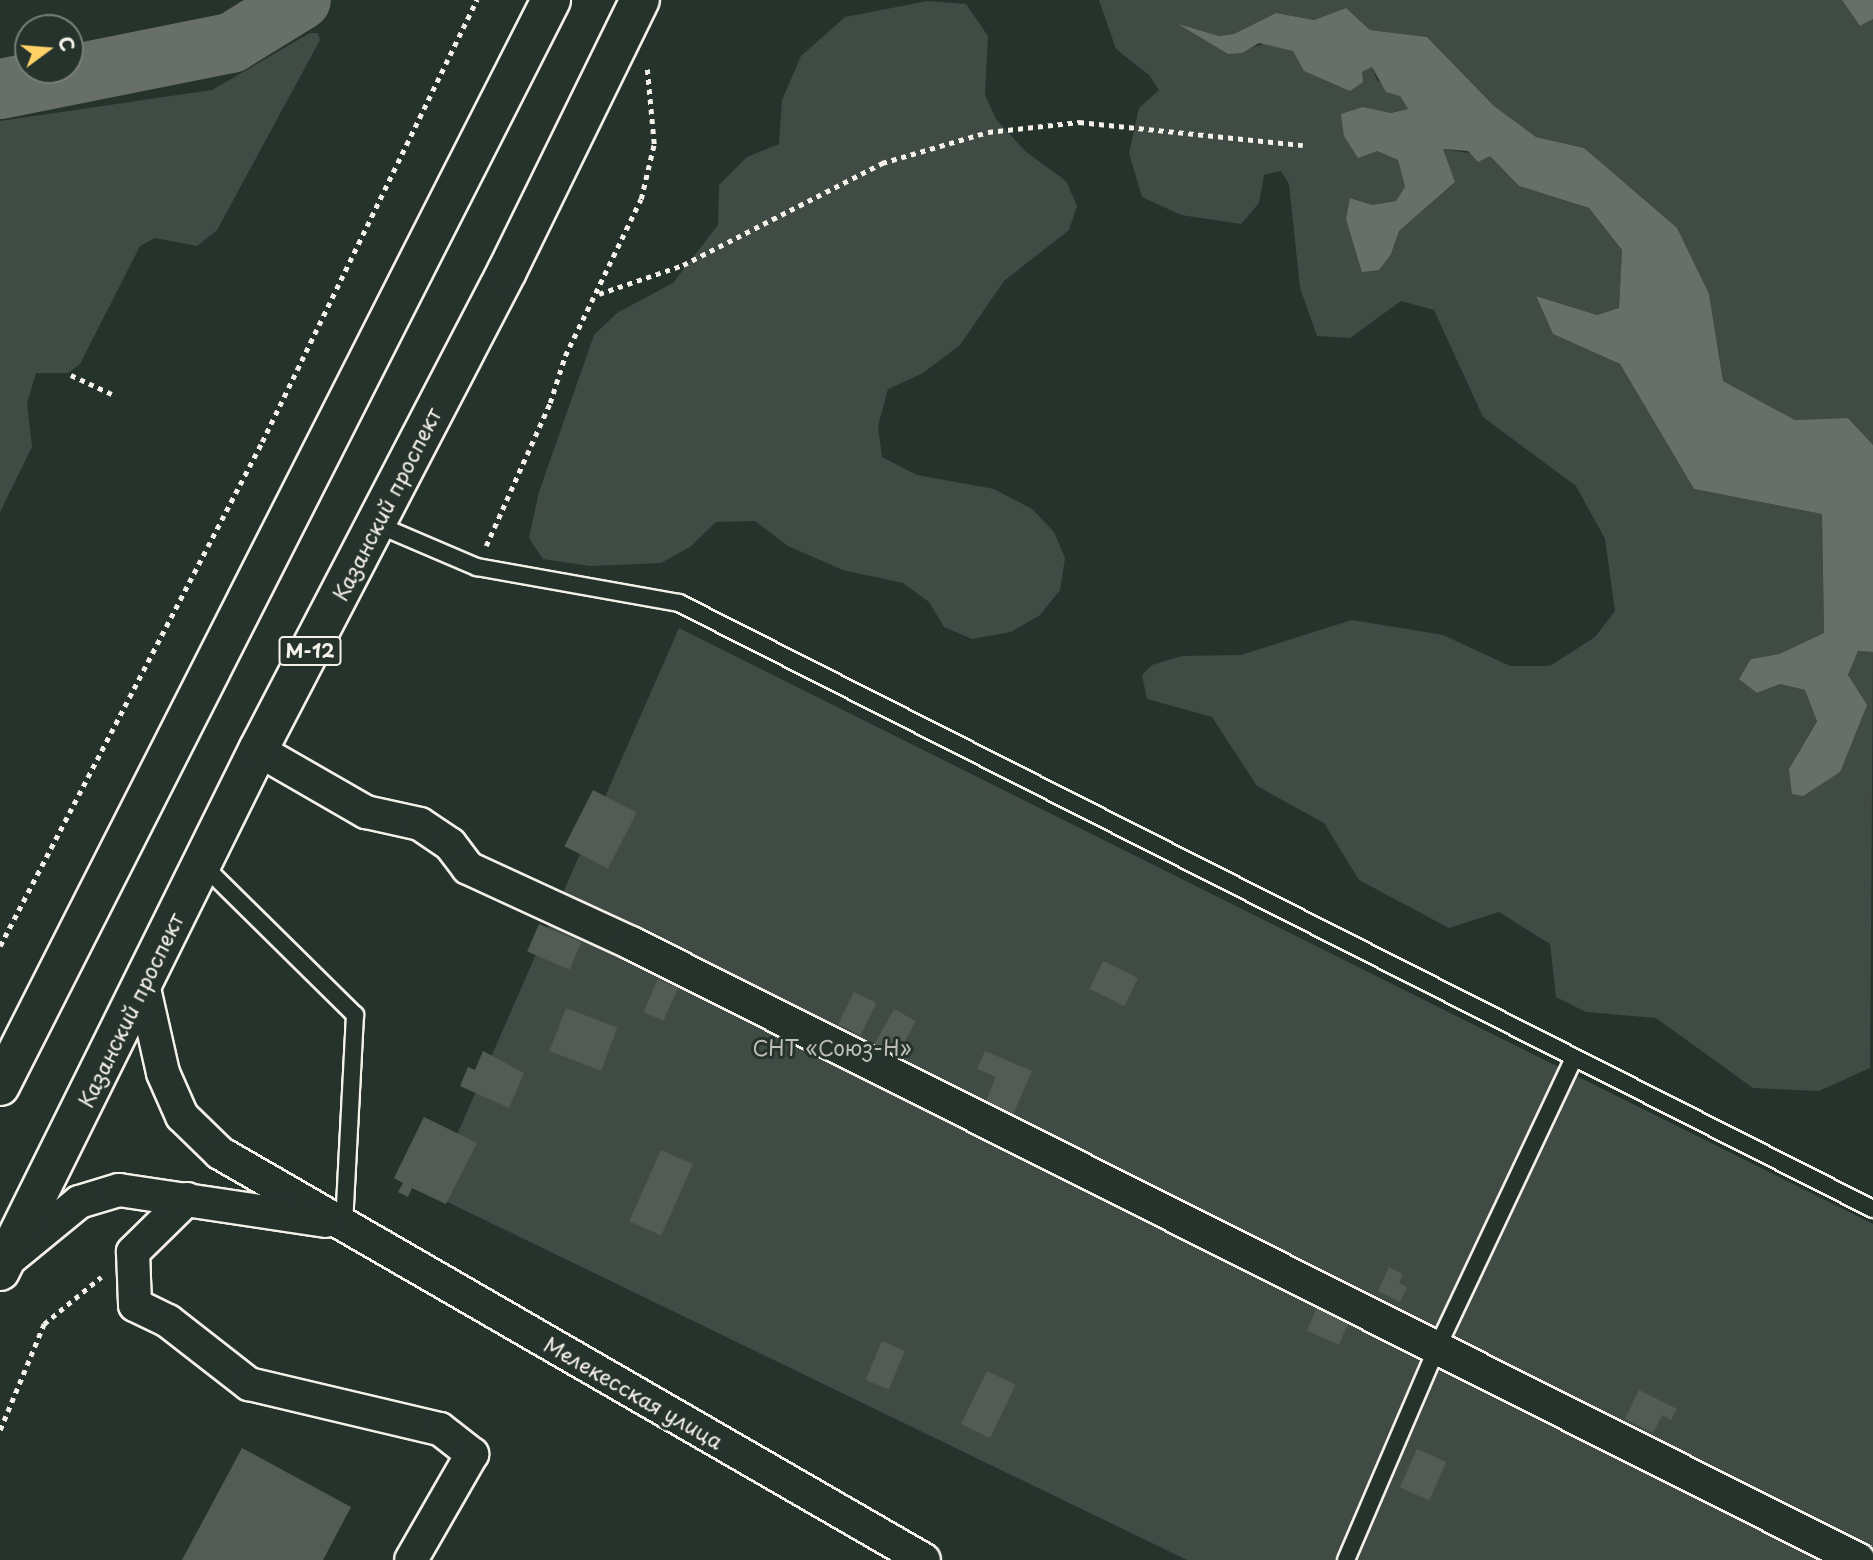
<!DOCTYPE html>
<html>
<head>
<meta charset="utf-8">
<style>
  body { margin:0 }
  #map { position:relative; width:1873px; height:1560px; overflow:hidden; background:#26332d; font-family:"Playpen Sans",sans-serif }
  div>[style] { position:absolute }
  .green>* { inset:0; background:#414b45 }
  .water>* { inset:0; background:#676f68 }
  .river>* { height:60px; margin:-30px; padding:0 30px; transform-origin:30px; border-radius:30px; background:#676f68 }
  .building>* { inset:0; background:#525c55; transform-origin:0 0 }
  .path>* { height:4.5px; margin-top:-2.25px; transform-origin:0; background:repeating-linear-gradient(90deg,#f4f1e8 0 5px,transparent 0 10px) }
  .roads { filter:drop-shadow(2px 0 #f4f1e8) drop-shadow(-2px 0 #f4f1e8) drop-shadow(0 2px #f4f1e8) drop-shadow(0 -2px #f4f1e8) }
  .lane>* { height:16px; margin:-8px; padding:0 8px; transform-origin:8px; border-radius:8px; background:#26332d }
  .street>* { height:32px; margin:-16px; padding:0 16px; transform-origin:16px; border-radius:16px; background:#26332d }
  .primary>* { height:38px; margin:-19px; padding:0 19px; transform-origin:19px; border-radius:19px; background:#26332d }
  span { translate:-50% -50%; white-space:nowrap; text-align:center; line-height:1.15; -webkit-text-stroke:6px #26332d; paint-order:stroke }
  .shield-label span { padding:2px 5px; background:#26332d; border:2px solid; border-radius:5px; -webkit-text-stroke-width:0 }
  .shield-label { font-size:19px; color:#f4f1e8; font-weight:700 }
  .street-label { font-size:21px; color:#f4f1e8 }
  .park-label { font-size:21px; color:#bebfb7 }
  .north { position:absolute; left:14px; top:14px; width:70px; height:70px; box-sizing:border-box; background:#26332d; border:2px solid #787f78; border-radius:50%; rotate:74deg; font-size:19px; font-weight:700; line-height:28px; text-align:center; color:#f4f1e8 }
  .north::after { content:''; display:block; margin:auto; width:24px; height:32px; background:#ffd166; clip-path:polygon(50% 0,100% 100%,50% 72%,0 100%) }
</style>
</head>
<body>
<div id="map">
  <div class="green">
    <div style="clip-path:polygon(1099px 0,1842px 0,1860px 26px,1873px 19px,1873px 445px,1848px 418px,1795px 420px,1723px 381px,1709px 294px,1584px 148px,1536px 137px,1494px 106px,1427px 37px,1370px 30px,1346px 8px,1314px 20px,1276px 13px,1234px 34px,1219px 36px,1180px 25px,1228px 54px,1268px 43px,1293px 51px,1305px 71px,1362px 72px,1372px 67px,1377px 80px,1400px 96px,1408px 109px,1391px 113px,1363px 107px,1377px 151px,1398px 160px,1405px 187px,1397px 201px,1372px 205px,1350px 198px,1391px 254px,1399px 231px,1455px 182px,1442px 149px,1490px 156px,1519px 186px,1589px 208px,1622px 250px,1619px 308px,1597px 315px,1536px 296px,1553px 334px,1620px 364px,1694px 489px,1822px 514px,1824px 633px,1779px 654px,1751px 659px,1757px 693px,1780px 684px,1805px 690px,1817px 720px,1789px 769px,1848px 675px,1858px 651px,1873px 652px,1870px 1068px,1819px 1091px,1753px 1088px,1656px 1018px,1586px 1012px,1556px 997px,1550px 944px,1499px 912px,1449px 928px,1359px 880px,1324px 823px,1257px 786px,1212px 717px,1147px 699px,1142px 675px,1152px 665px,1182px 656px,1241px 655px,1352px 620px,1443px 635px,1510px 666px,1550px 666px,1595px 637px,1615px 611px,1605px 539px,1576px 486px,1483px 417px,1434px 310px,1401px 301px,1350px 338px,1317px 336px,1300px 288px,1289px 184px,1281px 171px,1264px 175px,1259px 203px,1241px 224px,1181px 215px,1142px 197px,1129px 153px,1139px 108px,1159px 90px,1149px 75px,1116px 49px)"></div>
    <div style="clip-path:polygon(928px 1px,966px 4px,988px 36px,985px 95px,996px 119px,1025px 151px,1066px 181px,1077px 206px,1069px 230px,1004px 281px,960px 345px,923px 373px,888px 389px,878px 426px,882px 457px,917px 475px,994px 489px,1032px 509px,1054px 532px,1065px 558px,1060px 590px,1040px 615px,1011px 632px,972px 639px,944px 627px,929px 602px,903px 583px,843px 570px,788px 546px,755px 521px,716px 522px,690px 547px,661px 563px,590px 566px,543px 559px,529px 538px,539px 492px,594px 335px,617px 313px,673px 283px,718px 225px,719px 185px,747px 157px,779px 144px,782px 100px,801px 56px,845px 17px)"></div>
    <div style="clip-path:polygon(310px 33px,318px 33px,320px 40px,217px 230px,197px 246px,155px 238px,140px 246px,80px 364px,68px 373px,36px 373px,27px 403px,32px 447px,0 512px,0 121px,212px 90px)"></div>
    <div style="clip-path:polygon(679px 628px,1873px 1224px,1873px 1560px,1187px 1560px,431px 1194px)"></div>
  </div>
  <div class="water">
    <div style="clip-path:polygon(1842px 0,1873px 0,1873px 19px,1860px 26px)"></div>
    <div style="clip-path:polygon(1346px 8px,1370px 30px,1427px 37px,1494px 106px,1536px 137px,1584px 148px,1677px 228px,1709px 294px,1723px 381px,1795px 420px,1848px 418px,1873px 445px,1873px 652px,1858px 651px,1848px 675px,1867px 705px,1840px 772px,1803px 796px,1792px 794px,1789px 769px,1817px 721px,1805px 690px,1780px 684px,1757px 693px,1739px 679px,1751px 659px,1779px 654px,1824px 633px,1822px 514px,1694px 489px,1620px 364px,1553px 334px,1536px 296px,1597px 315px,1619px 308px,1622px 250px,1589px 208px,1519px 186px,1490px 156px,1478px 162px,1468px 151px,1443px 149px,1455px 182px,1399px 231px,1391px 254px,1379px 270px,1362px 272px,1346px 219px,1350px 198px,1372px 205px,1396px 201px,1405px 187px,1398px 160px,1377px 151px,1358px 158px,1344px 136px,1341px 114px,1363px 107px,1391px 113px,1408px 109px,1400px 96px,1386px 92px,1372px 67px,1362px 72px,1363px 82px,1350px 91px,1304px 71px,1293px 51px,1259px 43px,1242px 53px,1228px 54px,1178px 24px,1219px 36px,1234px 34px,1276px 13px,1314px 20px)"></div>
  </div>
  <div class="river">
    <div style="left:0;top:89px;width:236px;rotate:-11.3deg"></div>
    <div style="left:231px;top:43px;width:82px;rotate:-31.6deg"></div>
  </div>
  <div class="building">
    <div style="left:593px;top:790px;width:49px;height:63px;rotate:27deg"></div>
    <div style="left:539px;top:924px;width:46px;height:30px;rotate:23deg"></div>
    <div style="left:1103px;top:961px;width:39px;height:31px;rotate:26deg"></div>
    <div style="left:658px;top:979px;width:22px;height:36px;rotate:24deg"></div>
    <div style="left:854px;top:992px;width:25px;height:36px;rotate:26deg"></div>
    <div style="left:566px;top:1008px;width:55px;height:46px;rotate:21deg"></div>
    <div style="left:894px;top:1009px;width:25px;height:45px;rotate:29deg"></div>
    <div style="clip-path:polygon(483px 1051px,524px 1073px,509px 1108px,460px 1086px,468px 1067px,475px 1070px)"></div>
    <div style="clip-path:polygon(985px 1051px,1032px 1071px,1013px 1115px,985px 1103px,996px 1077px,977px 1069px)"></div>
    <div style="clip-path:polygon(424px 1117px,477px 1143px,446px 1204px,412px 1188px,408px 1197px,398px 1192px,403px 1183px,394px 1178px)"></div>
    <div style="left:661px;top:1150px;width:35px;height:78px;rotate:24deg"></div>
    <div style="clip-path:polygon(1389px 1267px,1403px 1274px,1399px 1283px,1407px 1287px,1400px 1302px,1378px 1291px)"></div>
    <div style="left:1319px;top:1303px;width:35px;height:30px;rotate:24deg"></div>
    <div style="left:882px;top:1341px;width:25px;height:42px;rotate:23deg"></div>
    <div style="left:987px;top:1371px;width:32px;height:59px;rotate:26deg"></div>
    <div style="clip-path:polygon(1639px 1390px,1677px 1409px,1671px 1420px,1662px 1415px,1653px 1433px,1625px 1419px)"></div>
    <div style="clip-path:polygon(242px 1448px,351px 1507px,323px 1560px,182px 1560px)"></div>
    <div style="left:1417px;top:1449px;width:32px;height:42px;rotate:24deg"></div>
  </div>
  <div class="path">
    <div style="left:599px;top:294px;width:89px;rotate:-19deg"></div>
    <div style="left:683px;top:265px;width:224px;rotate:-27.1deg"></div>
    <div style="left:882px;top:163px;width:110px;rotate:-16.3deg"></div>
    <div style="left:988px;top:132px;width:92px;rotate:-6.3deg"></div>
    <div style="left:1079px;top:122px;width:225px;rotate:5.9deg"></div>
    <div style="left:71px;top:375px;width:45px;rotate:24.9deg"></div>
    <div style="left:486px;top:546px;width:157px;rotate:-65.9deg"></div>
    <div style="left:550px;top:403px;width:49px;rotate:-72.3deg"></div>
    <div style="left:565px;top:356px;width:174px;rotate:-64.2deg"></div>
    <div style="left:641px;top:199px;width:57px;rotate:-76.7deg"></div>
    <div style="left:654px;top:144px;width:75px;rotate:-95.3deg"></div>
    <div style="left:0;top:946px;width:568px;rotate:-62.53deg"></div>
    <div style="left:262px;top:442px;width:492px;rotate:-64.1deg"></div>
    <div style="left:0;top:1430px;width:115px;rotate:-67.5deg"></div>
    <div style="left:44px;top:1324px;width:74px;rotate:-39.5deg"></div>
  </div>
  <div class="roads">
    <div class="lane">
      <div style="left:376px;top:524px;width:110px;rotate:23.1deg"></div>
      <div style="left:477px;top:567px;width:205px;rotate:10.1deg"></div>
      <div style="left:679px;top:603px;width:1339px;rotate:26.91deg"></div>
      <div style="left:202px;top:864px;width:215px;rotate:44.6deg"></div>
      <div style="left:355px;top:1015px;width:209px;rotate:93deg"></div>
      <div style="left:1346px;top:1560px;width:228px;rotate:-66.8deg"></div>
      <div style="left:1436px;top:1350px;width:323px;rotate:-64.7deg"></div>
    </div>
    <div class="street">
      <div style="left:258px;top:750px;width:125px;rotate:29.9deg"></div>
      <div style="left:366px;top:812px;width:55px;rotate:12.5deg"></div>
      <div style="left:420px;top:824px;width:36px;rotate:34deg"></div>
      <div style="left:450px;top:844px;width:30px;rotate:53deg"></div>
      <div style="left:468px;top:868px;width:179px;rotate:24.7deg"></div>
      <div style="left:631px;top:943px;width:1374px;rotate:26.68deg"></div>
      <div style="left:143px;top:984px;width:91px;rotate:77.3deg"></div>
      <div style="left:163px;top:1073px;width:47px;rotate:66.2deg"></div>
      <div style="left:182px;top:1116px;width:53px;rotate:44.2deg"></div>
      <div style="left:220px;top:1153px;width:813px;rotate:30.03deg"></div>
      <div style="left:187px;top:1199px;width:76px;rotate:135.5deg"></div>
      <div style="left:133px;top:1252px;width:53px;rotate:87.8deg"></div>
      <div style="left:135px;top:1305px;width:37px;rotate:26deg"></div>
      <div style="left:168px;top:1321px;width:103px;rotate:37.9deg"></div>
      <div style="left:249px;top:1384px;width:196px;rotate:13.3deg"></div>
      <div style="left:440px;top:1429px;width:41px;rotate:38deg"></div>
      <div style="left:472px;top:1454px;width:122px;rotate:119.9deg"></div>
      <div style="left:7px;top:1261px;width:93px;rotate:-39.3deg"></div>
      <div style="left:79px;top:1202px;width:42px;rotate:-16.7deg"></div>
      <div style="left:119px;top:1190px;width:209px;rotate:8.5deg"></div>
    </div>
    <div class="primary">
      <div style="left:0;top:1086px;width:1218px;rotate:-63.1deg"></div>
      <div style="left:0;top:1271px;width:581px;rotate:-63.66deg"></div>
      <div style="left:258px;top:750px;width:540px;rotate:-62.53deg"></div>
      <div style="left:507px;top:271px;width:302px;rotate:-63.9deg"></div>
    </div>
  </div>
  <div class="shield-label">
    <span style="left:310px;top:651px">М-12</span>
  </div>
  <div class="street-label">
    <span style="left:386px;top:504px;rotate:-63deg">Казанский проспект</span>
    <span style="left:130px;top:1010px;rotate:-64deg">Казанский проспект</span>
    <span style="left:634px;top:1392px;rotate:30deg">Мелекесская улица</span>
  </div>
  <div class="park-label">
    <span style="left:832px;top:1047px">СНТ «Союз-Н»</span>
  </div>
  <div class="north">С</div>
</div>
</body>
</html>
